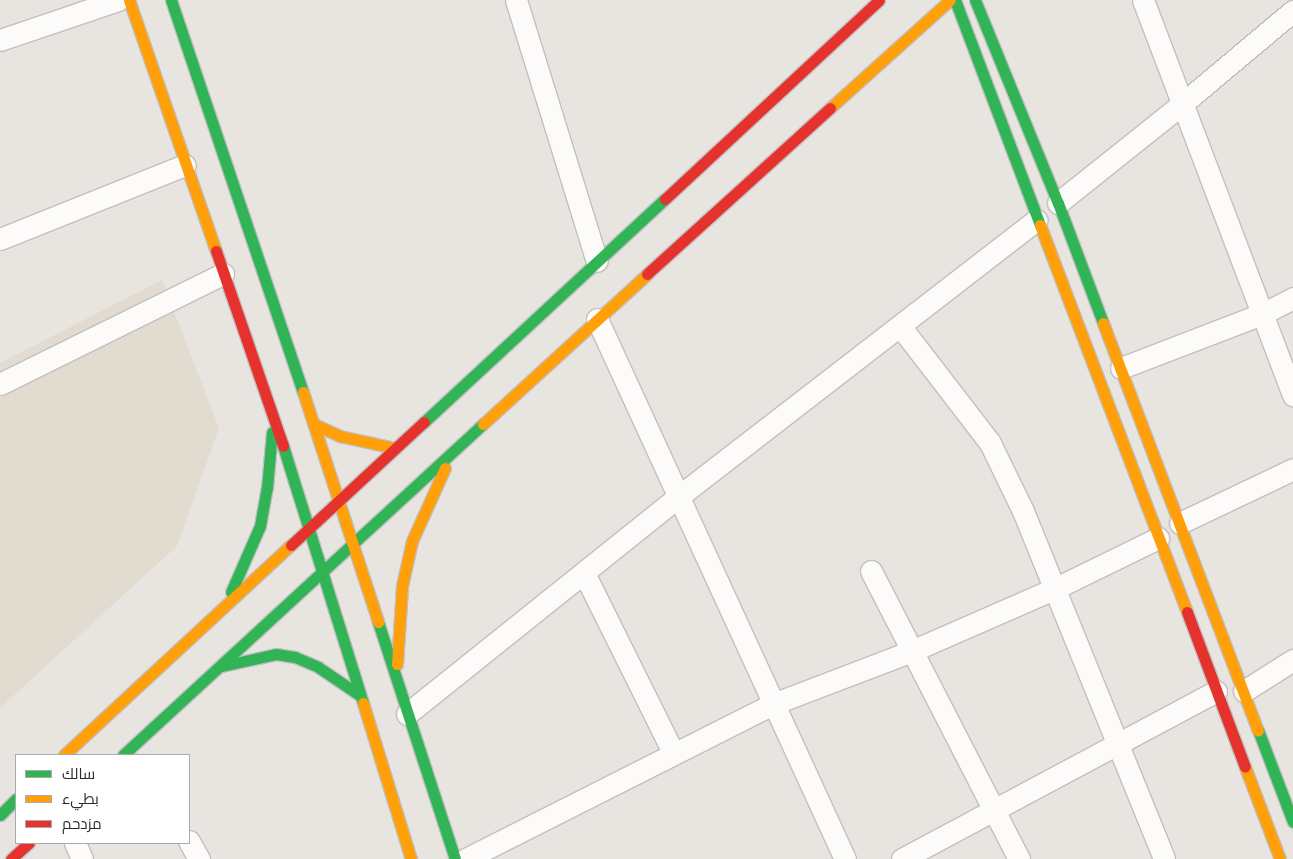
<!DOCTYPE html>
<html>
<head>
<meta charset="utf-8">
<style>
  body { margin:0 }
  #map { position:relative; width:1293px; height:859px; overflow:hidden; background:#e8e4e0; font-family:"Alegreya Sans",Cairo,sans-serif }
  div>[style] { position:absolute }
  .education>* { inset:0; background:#e2dbcf }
  .roads { filter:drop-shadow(1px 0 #c1c0c0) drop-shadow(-1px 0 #c1c0c0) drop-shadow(0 1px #c1c0c0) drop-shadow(0 -1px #c1c0c0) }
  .street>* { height:21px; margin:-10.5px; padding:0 10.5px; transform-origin:10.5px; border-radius:10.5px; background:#fcfbfa }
  .fast>* { height:11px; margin:-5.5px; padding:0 5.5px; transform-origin:5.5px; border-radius:5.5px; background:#30b455 }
  .slow>* { height:11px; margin:-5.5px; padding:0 5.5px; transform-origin:5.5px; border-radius:5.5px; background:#ff9f0a }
  .jam>* { height:11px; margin:-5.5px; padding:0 5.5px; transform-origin:5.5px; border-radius:5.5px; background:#e5322d }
  span { translate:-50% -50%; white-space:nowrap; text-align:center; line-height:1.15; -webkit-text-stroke:4px #fff; paint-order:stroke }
  .legend { position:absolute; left:15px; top:754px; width:175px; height:90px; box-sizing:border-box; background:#fff; border:1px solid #aaa; margin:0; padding:6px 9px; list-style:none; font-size:15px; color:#2a2a2a }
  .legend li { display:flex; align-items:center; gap:10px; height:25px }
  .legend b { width:25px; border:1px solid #aaa }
</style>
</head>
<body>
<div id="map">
  <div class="education">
    <div style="clip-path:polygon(162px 280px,219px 428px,177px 546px,0 708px,0 363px)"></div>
  </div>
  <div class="roads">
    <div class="street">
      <div style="left:516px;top:0;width:273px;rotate:72.8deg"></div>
      <div style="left:1143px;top:0;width:423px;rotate:69.2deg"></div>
      <div style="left:0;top:40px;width:125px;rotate:-18.7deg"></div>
      <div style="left:1058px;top:203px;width:159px;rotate:-38.6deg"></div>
      <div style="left:1182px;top:104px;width:145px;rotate:-40deg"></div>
      <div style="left:0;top:239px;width:199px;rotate:-21.8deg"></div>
      <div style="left:597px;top:319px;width:594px;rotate:65.33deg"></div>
      <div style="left:900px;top:326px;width:148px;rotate:52.4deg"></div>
      <div style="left:990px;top:443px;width:76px;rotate:64.1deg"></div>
      <div style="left:1023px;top:511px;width:375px;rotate:67.9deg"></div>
      <div style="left:1121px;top:368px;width:151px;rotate:-21deg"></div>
      <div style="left:1262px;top:314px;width:35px;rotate:-27deg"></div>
      <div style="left:0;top:384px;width:249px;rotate:-26.3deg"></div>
      <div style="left:1180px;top:523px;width:125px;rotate:-25.5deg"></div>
      <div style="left:871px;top:571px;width:324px;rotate:62.8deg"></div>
      <div style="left:584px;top:573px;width:202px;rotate:63.6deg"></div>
      <div style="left:1244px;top:691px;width:58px;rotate:-32.3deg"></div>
      <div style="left:407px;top:714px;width:347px;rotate:-38.7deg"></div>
      <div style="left:678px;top:497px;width:453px;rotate:-37.7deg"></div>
      <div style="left:189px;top:841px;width:21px;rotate:61deg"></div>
      <div style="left:75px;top:843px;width:17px;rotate:66deg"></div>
      <div style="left:466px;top:859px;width:344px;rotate:-26.8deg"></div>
      <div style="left:773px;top:704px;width:149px;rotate:-20.9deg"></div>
      <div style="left:912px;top:651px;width:155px;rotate:-23.6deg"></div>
      <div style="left:1054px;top:589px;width:116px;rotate:-26.1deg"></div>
      <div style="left:902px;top:859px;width:356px;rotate:-28.1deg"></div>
    </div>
    <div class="fast">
      <div style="left:171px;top:0;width:414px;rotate:71.4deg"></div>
      <div style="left:955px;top:0;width:241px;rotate:69.3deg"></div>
      <div style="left:975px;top:0;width:219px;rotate:67.8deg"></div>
      <div style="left:1058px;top:203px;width:128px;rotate:69.4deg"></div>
      <div style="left:424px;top:422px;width:328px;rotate:-42.8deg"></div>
      <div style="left:283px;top:446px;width:269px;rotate:72.7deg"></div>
      <div style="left:231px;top:592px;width:72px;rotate:-66.3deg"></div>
      <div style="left:260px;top:526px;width:39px;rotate:-80deg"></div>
      <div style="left:267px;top:488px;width:56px;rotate:-84.9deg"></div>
      <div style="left:378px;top:622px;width:249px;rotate:72deg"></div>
      <div style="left:222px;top:666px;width:55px;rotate:-12.5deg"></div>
      <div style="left:276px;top:654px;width:19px;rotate:9deg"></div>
      <div style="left:295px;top:657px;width:25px;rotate:23deg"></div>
      <div style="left:318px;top:667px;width:48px;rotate:34deg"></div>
      <div style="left:1258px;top:730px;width:98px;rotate:69.2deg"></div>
      <div style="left:123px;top:755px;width:489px;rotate:-42.6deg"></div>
      <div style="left:0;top:815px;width:23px;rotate:-45deg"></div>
    </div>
    <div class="slow">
      <div style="left:129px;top:0;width:266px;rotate:70.9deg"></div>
      <div style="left:830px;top:108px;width:161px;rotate:-42deg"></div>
      <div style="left:1040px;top:225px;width:414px;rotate:69.2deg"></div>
      <div style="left:1103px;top:323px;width:436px;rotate:69.2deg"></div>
      <div style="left:303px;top:392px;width:242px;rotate:71.9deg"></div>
      <div style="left:314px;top:424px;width:29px;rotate:25deg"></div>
      <div style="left:340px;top:436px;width:55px;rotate:12.5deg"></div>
      <div style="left:483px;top:424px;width:222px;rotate:-42.4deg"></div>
      <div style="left:397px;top:664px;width:78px;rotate:-86.3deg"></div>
      <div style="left:402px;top:586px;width:46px;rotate:-77.5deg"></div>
      <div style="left:412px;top:541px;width:80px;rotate:-65.7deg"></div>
      <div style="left:363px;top:703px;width:163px;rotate:72.9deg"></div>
      <div style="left:64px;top:755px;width:309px;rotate:-42.8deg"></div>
      <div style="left:1245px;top:767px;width:98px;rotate:69.2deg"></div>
    </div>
    <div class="jam">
      <div style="left:665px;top:199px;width:292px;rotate:-42.9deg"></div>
      <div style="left:216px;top:251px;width:206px;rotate:71deg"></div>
      <div style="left:647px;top:274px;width:247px;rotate:-42.2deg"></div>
      <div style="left:291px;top:545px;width:181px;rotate:-42.8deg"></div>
      <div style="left:1187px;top:612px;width:165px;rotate:69.5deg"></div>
      <div style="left:11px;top:859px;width:24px;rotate:-42deg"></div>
    </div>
  </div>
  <ul class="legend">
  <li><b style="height:6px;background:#30b455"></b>سالك</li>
  <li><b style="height:6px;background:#ff9f0a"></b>بطيء</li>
  <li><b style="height:6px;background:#e5322d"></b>مزدحم</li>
  </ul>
</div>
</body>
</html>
